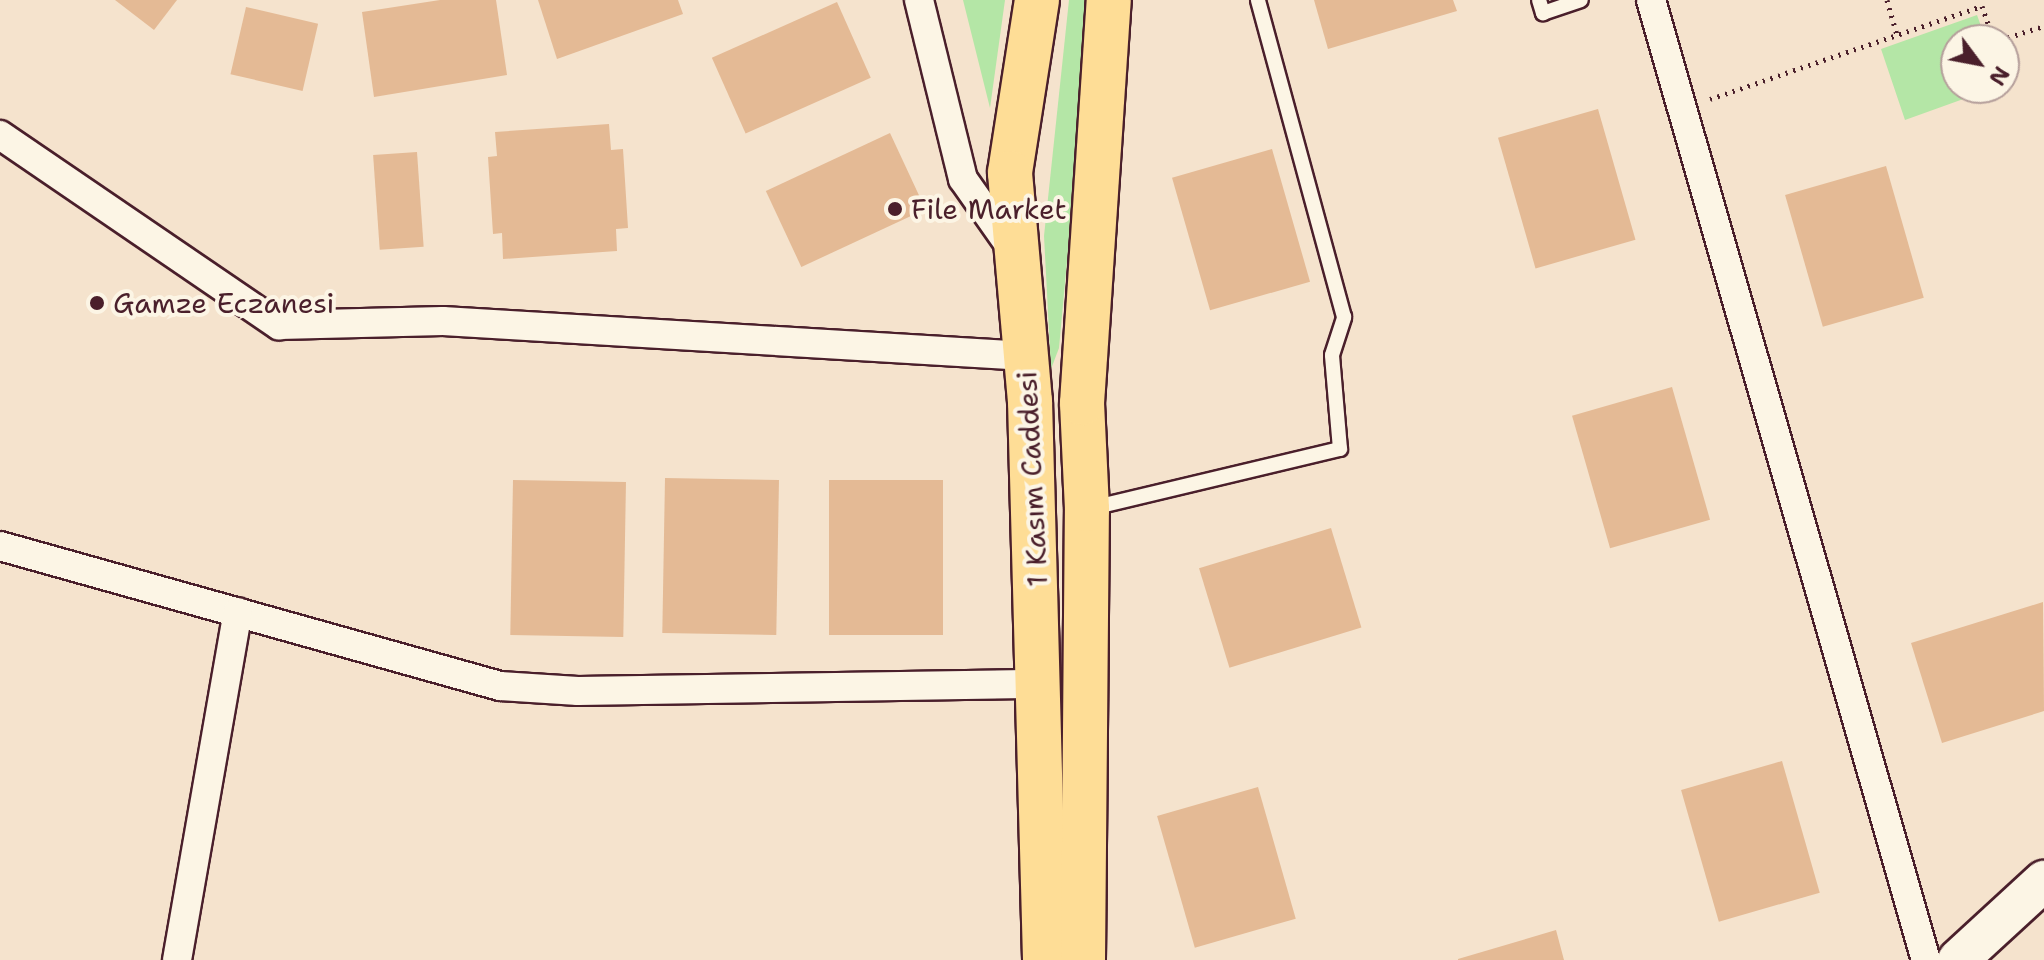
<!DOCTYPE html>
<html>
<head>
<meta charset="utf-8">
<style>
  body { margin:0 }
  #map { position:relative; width:2044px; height:960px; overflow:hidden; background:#f5e3cd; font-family:"Shantell Sans",sans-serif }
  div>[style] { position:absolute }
  .green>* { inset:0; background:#b4e6a6 }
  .building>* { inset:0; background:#e4ba95; transform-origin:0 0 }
  .path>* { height:5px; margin-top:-2.5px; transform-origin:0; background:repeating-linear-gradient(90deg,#4a1f2b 0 2px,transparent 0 8px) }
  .roads { filter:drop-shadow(2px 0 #4a1f2b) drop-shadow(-2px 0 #4a1f2b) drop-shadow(0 2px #4a1f2b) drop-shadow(0 -2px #4a1f2b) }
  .lane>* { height:14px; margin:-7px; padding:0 7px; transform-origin:7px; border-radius:7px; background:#fcf5e5 }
  .street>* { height:28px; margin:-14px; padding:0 14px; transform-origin:14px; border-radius:14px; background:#fcf5e5 }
  .secondary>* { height:40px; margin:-20px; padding:0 20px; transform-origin:20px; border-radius:20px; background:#fcf5e5 }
  .primary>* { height:44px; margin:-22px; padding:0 22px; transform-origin:22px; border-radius:22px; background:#fedd96 }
  .dots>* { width:22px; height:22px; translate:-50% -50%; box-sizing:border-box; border:4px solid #fcf5e5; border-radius:50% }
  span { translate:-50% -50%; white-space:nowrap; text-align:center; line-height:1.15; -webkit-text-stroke:8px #fcf5e5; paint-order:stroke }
  .poi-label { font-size:28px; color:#4a1f2b }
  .left { translate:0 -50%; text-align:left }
  .street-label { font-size:28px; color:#4a1f2b }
  .north { position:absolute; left:1940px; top:24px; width:80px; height:80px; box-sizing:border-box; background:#fcf5e5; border:2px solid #b59f9b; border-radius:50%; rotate:122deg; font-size:22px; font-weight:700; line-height:32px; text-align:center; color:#4a1f2b }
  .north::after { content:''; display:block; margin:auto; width:28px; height:36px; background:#4a1f2b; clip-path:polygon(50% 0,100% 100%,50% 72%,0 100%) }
</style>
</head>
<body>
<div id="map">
  <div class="green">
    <div style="clip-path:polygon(963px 0,1005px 0,990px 108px)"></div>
    <div style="clip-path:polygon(1069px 0,1091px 0,1059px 348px,1051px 369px,1044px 236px)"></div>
    <div style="clip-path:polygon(1977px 15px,1986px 40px,1956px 40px,1956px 88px,1994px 88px,1905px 120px,1881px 49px)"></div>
  </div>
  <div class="building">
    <div style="clip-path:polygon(115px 0,177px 0,154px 30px)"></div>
    <div style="clip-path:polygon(440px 0,496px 0,507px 75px,374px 97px,362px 12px)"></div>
    <div style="clip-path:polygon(538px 0,678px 0,683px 14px,557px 59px)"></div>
    <div style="clip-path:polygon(1314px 0,1453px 0,1457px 11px,1328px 49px)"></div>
    <div style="left:837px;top:2px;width:83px;height:137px;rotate:66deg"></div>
    <div style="left:246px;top:7px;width:74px;height:69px;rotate:13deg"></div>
    <div style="left:1598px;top:109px;width:136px;height:104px;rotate:74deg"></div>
    <div style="clip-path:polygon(609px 124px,611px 150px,623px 149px,628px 228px,616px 229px,617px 251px,503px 259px,502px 233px,493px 234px,488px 157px,497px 156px,495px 132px)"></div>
    <div style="left:890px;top:133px;width:84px;height:137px;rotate:65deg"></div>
    <div style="left:1272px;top:149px;width:138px;height:104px;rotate:74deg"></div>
    <div style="left:417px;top:152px;width:95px;height:44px;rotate:86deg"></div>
    <div style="left:1886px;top:166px;width:137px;height:105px;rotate:74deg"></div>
    <div style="left:1672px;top:387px;width:138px;height:104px;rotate:74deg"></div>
    <div style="left:665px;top:478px;width:114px;height:155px;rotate:1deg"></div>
    <div style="left:513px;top:480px;width:113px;height:155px;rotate:1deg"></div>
    <div style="left:829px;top:480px;width:114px;height:155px"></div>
    <div style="left:1331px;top:528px;width:104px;height:138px;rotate:73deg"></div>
    <div style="clip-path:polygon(2043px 602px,2044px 711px,1942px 743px,1911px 643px)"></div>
    <div style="left:1782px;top:761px;width:137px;height:105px;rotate:74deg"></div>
    <div style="left:1258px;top:787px;width:137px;height:105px;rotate:74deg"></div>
    <div style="clip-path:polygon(1556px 930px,1564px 960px,1458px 960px,1458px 959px)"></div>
  </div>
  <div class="path">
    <div style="left:1887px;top:0;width:37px;rotate:74deg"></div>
    <div style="left:2000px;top:40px;width:46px;rotate:-17.7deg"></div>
    <div style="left:1710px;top:99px;width:287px;rotate:-18.9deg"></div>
    <div style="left:1982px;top:6px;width:36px;rotate:71deg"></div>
  </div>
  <div class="roads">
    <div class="lane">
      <div style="left:1539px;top:0;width:14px;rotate:73deg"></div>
      <div style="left:1543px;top:13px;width:40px;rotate:-18.9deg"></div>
      <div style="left:1092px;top:508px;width:255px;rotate:-13.4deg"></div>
      <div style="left:1340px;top:449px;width:94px;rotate:-94.9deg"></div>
      <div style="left:1332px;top:355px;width:40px;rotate:-72deg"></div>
      <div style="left:1344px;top:317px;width:328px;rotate:-105.2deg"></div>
    </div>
    <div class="street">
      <div style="left:919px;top:0;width:184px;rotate:76.2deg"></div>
      <div style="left:963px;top:179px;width:87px;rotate:54.8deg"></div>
      <div style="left:1651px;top:0;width:999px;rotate:74.02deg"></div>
      <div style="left:0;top:135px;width:338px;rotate:34.3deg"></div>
      <div style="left:279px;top:325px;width:164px;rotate:-1.4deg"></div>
      <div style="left:443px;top:321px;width:584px;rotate:3.44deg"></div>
      <div style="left:0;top:546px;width:519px;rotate:15.64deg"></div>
      <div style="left:500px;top:686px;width:78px;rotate:3.7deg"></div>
      <div style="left:578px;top:691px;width:464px;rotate:-0.9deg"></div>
      <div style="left:177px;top:960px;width:353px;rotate:-80.1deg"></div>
    </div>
    <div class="secondary">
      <div style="left:1958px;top:960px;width:117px;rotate:-42.6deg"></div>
    </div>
    <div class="primary">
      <div style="left:1037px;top:0;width:175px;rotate:98.9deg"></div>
      <div style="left:1010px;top:173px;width:229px;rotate:85deg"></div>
      <div style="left:1030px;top:401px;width:559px;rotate:88.46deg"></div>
      <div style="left:1083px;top:960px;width:451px;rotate:-89.5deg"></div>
      <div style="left:1087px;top:509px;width:106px;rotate:-92.7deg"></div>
      <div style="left:1082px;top:403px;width:404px;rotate:-86.2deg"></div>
    </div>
  </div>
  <div class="dots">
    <div style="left:895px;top:209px;background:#4a1f2b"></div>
    <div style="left:97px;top:303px;background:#4a1f2b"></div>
  </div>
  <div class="poi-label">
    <span class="left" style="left:911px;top:209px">File Market</span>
    <span class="left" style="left:113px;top:303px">Gamze Eczanesi</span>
  </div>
  <div class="street-label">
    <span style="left:1032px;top:479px;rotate:-93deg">1 Kasım Caddesi</span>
  </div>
  <div class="north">N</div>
</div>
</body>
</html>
